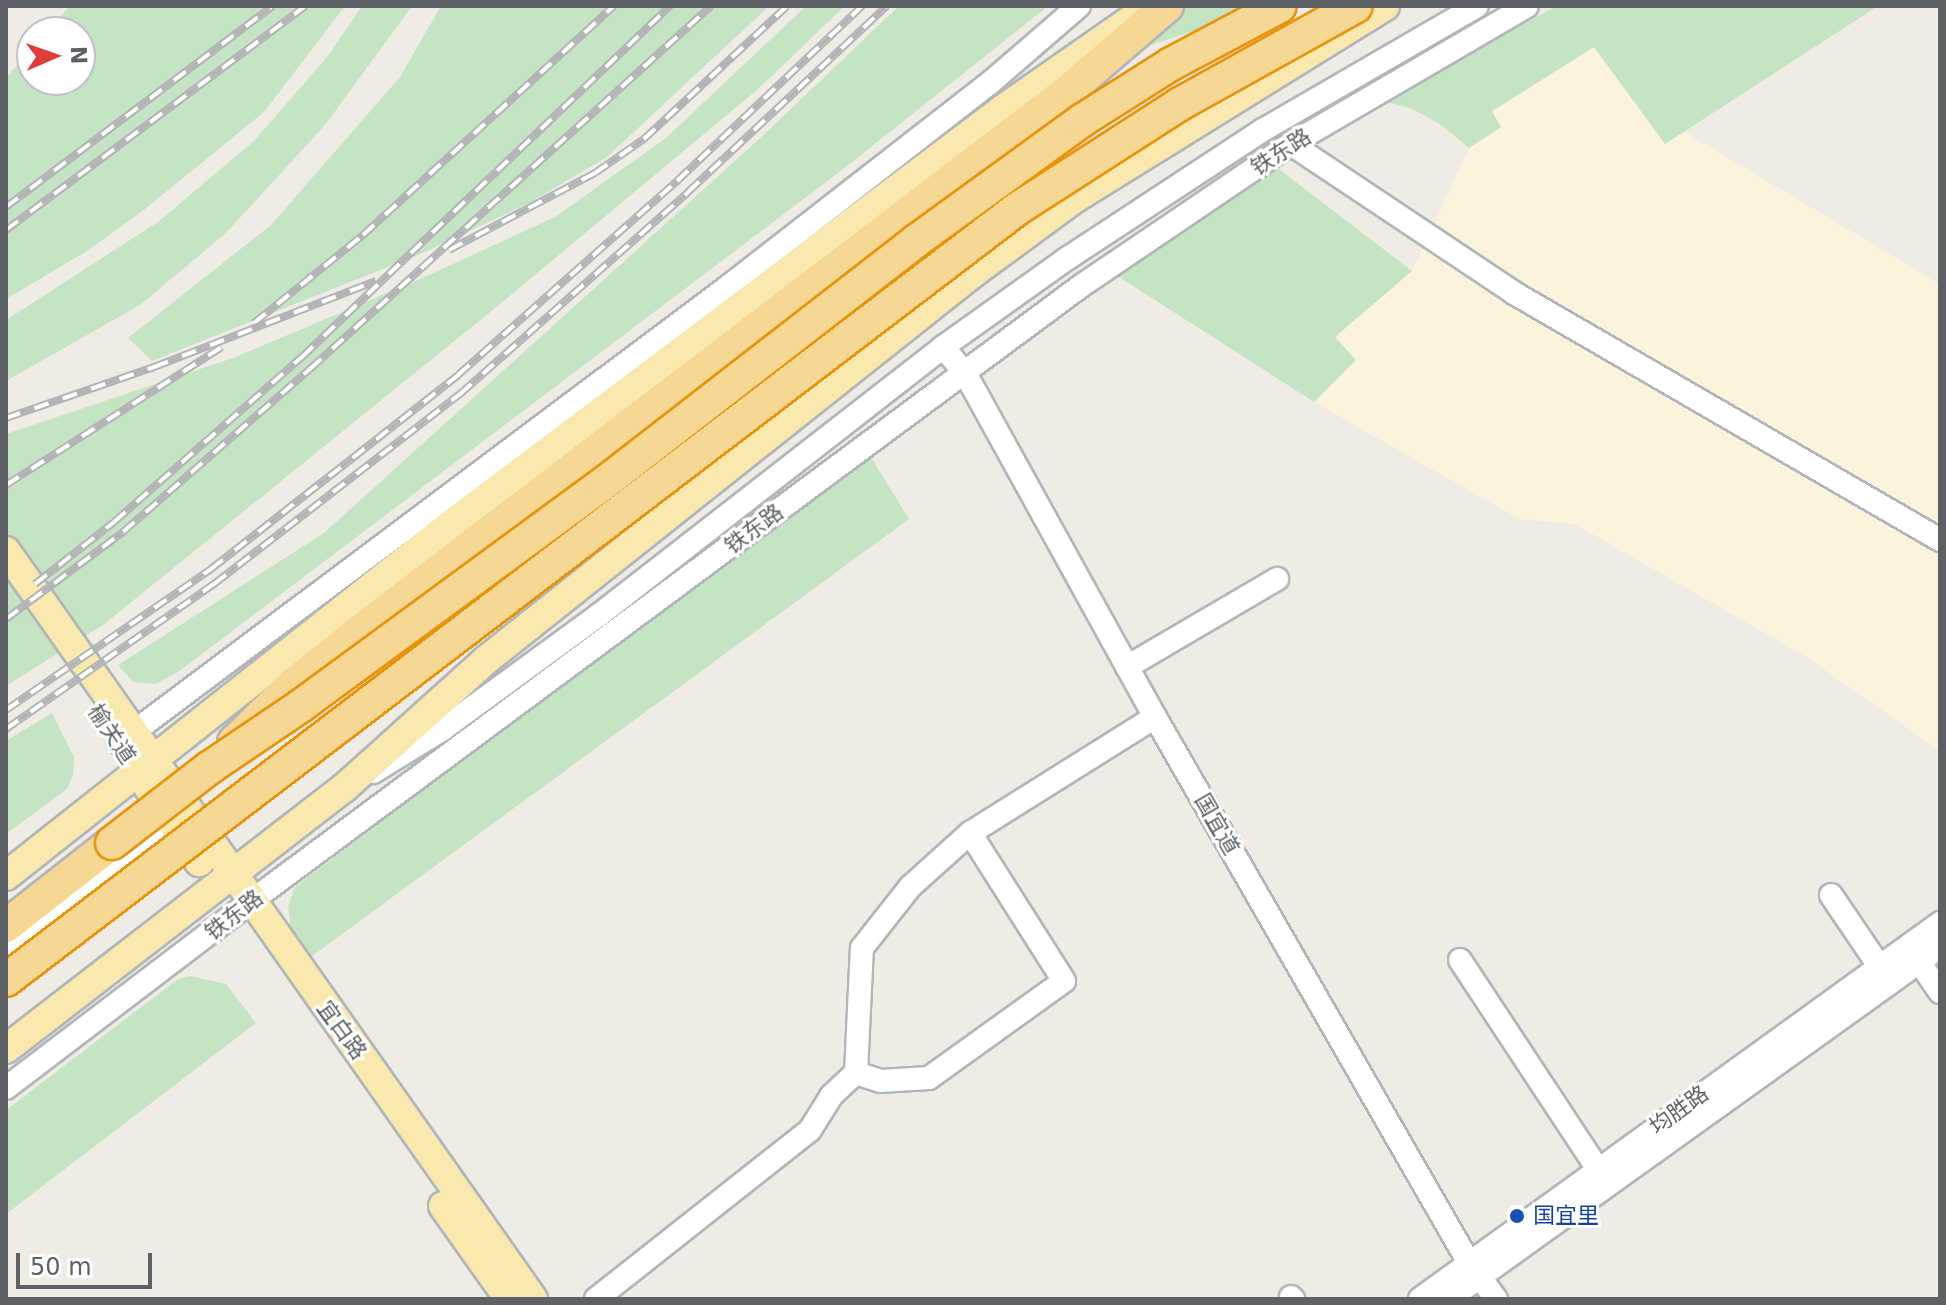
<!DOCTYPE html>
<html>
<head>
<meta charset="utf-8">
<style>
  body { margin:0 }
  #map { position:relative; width:1946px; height:1305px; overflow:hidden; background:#eeece5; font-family:"DejaVu Sans","Noto Sans SC",sans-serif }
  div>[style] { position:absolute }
  .commercial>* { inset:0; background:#fcf3dd }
  .green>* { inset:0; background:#c5e4c3 }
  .roads { filter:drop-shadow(2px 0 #b2b6b9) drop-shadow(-2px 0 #b2b6b9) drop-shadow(0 2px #b2b6b9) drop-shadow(0 -2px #b2b6b9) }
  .minor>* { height:22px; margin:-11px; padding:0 11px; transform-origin:11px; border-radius:11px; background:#fff }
  .major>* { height:28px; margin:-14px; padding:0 14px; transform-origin:14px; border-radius:14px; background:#fae9ae }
  .highway>* { height:32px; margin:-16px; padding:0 16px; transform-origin:16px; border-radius:16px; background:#f7d794 }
  .rail>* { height:8px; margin-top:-4px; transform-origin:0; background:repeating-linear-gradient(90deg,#fff 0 15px,#b3b4b5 0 30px); box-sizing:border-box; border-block:2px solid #b3b4b5 }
  .bridges { filter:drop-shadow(2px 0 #e6940e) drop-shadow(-2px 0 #e6940e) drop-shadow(0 2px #e6940e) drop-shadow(0 -2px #e6940e) }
  .highway-bridge>* { height:32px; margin:-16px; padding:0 16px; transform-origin:16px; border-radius:16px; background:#f7d794 }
  .dots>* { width:22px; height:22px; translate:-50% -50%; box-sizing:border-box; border:4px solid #fff; border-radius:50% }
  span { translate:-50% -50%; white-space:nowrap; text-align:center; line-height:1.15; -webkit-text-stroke:6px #fff; paint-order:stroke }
  .street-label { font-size:22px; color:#5d6165 }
  .transit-label { font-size:22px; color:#164399 }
  .left { translate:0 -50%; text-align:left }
  .frame { position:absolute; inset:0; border:8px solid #5d6165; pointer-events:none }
  .north { position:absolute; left:16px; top:16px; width:80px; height:80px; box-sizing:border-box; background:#fff; border:2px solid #bec0c1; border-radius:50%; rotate:88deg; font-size:22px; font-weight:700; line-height:32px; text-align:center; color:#5d6165 }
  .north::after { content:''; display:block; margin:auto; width:28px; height:36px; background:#df3d3a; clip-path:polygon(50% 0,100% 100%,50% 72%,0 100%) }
  .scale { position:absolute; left:16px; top:1253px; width:136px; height:36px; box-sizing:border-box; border:4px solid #5d6165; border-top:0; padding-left:10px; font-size:24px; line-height:28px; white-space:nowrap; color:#5d6165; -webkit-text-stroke:6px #fff; paint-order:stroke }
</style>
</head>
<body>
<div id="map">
  <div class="commercial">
    <div style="clip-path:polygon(1594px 47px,1665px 144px,1684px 132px,1940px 284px,1940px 751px,1805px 656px,1575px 524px,1519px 519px,1314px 402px,1355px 361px,1335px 337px,1412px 271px,1469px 148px,1501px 127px,1492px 112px)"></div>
  </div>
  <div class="green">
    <div style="clip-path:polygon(70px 6px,345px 6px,264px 112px,145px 209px,87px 251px,6px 299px,6px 78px,32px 49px,32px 80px,80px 80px,80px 32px,47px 32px)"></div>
    <div style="clip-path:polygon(362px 6px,412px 6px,325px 125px,226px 233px,140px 305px,6px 381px,6px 320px,158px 222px,254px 141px,328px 56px)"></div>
    <div style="clip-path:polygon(441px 6px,769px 6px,607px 157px,531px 202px,423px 253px,152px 361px,128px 338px,271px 225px,400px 77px)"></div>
    <div style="clip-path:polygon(806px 6px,845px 6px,757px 90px,505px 300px,103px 625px,6px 686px,6px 434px,236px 357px,427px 276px,555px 217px,666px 138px)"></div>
    <div style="clip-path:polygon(899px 6px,1048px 6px,842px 170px,178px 672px,156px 684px,133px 682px,118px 665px,324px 533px,758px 140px)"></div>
    <div style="clip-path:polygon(1172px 6px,1271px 6px,1151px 45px)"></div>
    <div style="clip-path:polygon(1557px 6px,1878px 6px,1665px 144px,1594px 47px,1492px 111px,1501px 127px,1469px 148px,1440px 124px,1410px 108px,1383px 101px)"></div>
    <div style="clip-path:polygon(1271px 163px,1412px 271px,1335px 337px,1356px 360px,1314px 402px,1116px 275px)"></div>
    <div style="clip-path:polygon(869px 454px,909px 519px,308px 959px,291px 929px,288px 906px,295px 887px)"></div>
    <div style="clip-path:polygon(52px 713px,74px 757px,73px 774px,67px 789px,6px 834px,6px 741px)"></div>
    <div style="clip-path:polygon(190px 976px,226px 984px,256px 1023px,6px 1214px,6px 1110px,178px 979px)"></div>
  </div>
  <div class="roads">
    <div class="minor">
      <div style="left:1291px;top:144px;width:268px;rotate:33.7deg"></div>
      <div style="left:1514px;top:293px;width:492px;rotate:30.1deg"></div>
      <div style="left:943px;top:347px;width:34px;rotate:50deg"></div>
      <div style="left:965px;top:373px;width:393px;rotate:61.1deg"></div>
      <div style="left:1155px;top:717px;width:628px;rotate:60.09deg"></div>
      <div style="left:1468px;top:1261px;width:47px;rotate:53.6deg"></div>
      <div style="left:1127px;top:667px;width:174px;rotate:-30.4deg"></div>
      <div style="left:119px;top:743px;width:762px;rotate:-36.84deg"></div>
      <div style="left:729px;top:286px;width:332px;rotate:-37.9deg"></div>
      <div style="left:991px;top:82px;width:116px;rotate:-40.8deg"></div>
      <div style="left:373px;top:772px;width:82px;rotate:-31.6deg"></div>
      <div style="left:443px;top:729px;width:193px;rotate:-36.2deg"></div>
      <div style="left:599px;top:615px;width:436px;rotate:-37.9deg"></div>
      <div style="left:943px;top:347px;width:153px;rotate:-35.5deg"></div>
      <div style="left:1068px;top:258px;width:233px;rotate:-33.3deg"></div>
      <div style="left:1263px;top:130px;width:247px;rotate:-30.1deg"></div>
      <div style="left:1831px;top:895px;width:86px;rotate:55.9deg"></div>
      <div style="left:6px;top:949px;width:208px;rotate:-37.6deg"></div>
      <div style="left:1911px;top:950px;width:51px;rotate:55.4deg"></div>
      <div style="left:1460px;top:960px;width:250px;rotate:56.6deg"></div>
      <div style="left:856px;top:1073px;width:125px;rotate:-87.3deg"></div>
      <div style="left:862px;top:948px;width:78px;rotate:-51.8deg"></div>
      <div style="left:910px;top:887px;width:81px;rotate:-42deg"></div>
      <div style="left:970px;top:833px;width:218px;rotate:-32.1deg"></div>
      <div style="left:6px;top:1088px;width:307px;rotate:-37.3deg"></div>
      <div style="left:250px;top:902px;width:1034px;rotate:-36.55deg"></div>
      <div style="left:1081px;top:286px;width:254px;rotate:-34.1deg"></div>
      <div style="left:1291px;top:144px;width:273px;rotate:-30.3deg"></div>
      <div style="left:1291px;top:1297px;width:3px;rotate:45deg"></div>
      <div style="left:596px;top:1299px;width:273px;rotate:-38.3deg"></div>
      <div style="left:810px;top:1130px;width:40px;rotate:-58deg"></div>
      <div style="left:831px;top:1096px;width:34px;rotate:-43deg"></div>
      <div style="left:856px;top:1073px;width:25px;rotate:18deg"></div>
      <div style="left:880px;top:1081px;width:49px;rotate:-3.5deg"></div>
      <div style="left:929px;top:1078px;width:166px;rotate:-35.7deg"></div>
      <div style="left:1064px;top:981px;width:175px;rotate:-122.4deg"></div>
      <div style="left:1420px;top:1299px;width:642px;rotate:-35.87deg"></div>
      <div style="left:1449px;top:1299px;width:604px;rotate:-35.64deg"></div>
    </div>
    <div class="major">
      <div style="left:6px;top:551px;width:915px;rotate:54.83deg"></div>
      <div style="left:148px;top:787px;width:91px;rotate:55.8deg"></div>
      <div style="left:6px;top:876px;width:566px;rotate:-38.33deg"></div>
      <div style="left:450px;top:525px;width:692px;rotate:-36.95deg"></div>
      <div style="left:1003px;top:109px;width:169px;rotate:-34.9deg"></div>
      <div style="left:6px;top:1049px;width:427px;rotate:-37.7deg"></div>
      <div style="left:344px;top:788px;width:191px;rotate:-42deg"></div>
      <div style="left:486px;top:660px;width:621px;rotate:-38.46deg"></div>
      <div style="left:972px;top:274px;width:127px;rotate:-36.3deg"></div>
      <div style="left:1074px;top:199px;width:366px;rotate:-31.8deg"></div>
      <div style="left:443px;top:1206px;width:114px;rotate:54.6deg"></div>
    </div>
    <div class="highway">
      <div style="left:234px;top:742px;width:85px;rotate:-44deg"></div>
      <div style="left:295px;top:683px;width:100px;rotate:-38.5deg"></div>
      <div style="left:373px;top:621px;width:873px;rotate:-37.32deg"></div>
      <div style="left:1067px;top:92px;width:132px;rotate:-40.7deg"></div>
      <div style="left:6px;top:926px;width:135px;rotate:-38.1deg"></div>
    </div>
  </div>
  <div class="rail">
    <div style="left:6px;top:207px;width:334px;rotate:-37deg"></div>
    <div style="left:6px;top:230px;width:374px;rotate:-36.8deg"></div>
    <div style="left:449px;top:250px;width:165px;rotate:-27.8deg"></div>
    <div style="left:595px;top:173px;width:60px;rotate:-34.8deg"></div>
    <div style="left:644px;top:139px;width:195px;rotate:-42.9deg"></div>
    <div style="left:254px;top:323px;width:140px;rotate:-38.9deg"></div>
    <div style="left:363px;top:235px;width:340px;rotate:-42.4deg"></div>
    <div style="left:6px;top:418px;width:157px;rotate:-19deg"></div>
    <div style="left:154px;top:367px;width:238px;rotate:-21.2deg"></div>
    <div style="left:6px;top:485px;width:256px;rotate:-32.6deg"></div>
    <div style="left:35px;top:584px;width:100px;rotate:-38.1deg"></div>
    <div style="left:114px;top:522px;width:250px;rotate:-41.3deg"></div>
    <div style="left:302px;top:357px;width:509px;rotate:-43.65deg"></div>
    <div style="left:6px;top:619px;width:146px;rotate:-36.6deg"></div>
    <div style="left:123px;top:532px;width:248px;rotate:-41.1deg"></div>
    <div style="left:310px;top:369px;width:541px;rotate:-42.15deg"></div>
    <div style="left:6px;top:710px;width:249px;rotate:-34.5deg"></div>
    <div style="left:211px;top:569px;width:314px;rotate:-38.1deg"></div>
    <div style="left:458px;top:375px;width:293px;rotate:-41.5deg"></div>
    <div style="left:677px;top:181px;width:255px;rotate:-43.4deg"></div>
    <div style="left:6px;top:729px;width:254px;rotate:-34.9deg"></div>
    <div style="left:214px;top:584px;width:311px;rotate:-37.7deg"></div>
    <div style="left:460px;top:394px;width:305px;rotate:-41.5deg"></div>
    <div style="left:688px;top:192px;width:272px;rotate:-43.1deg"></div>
  </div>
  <div class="bridges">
    <div class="highway-bridge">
      <div style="left:112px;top:843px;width:123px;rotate:-37.7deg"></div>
      <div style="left:209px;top:768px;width:112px;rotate:-34.1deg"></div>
      <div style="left:302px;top:705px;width:373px;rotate:-36.3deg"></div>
      <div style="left:603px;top:484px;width:396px;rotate:-37.8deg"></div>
      <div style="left:916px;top:241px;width:204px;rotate:-36deg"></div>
      <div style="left:1081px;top:121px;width:107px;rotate:-32.3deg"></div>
      <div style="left:1171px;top:64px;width:123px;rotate:-28deg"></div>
      <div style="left:6px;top:980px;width:1271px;rotate:-37.33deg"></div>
      <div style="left:1017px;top:209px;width:194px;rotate:-32.8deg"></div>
      <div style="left:1180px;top:104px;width:201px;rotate:-29.1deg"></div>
    </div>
  </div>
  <div class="dots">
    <div style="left:1517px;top:1216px;background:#1a4fb4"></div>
  </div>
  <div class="street-label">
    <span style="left:1281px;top:152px;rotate:-33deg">铁东路</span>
    <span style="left:754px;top:529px;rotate:-37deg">铁东路</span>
    <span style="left:112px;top:734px;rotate:56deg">榆关道</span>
    <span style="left:1217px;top:824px;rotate:60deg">国宜道</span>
    <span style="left:234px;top:915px;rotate:-38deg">铁东路</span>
    <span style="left:342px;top:1030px;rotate:54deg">宜白路</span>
    <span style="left:1679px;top:1110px;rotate:-36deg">均胜路</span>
  </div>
  <div class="transit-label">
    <span class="left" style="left:1533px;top:1216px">国宜里</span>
  </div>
  <div class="frame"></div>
  <div class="north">N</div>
  <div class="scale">50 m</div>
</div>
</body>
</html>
